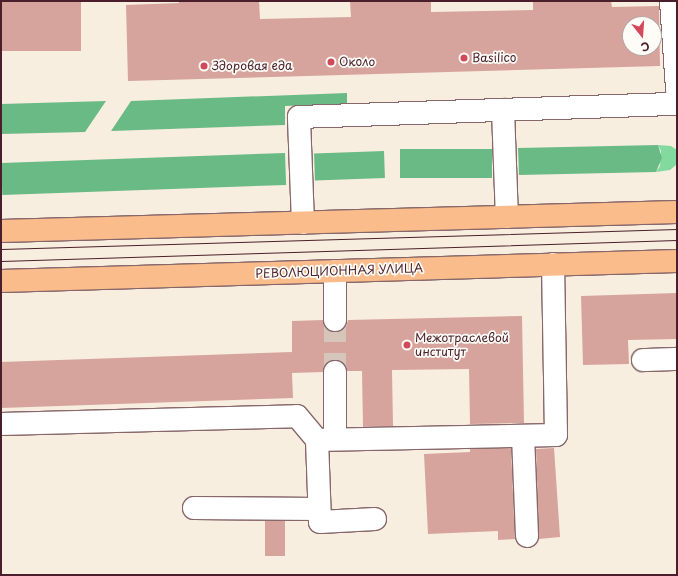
<!DOCTYPE html>
<html>
<head>
<meta charset="utf-8">
<style>
  body { margin:0 }
  #map { position:relative; width:678px; height:576px; overflow:hidden; background:#f8eedf; font-family:"Playpen Sans",sans-serif }
  div>[style] { position:absolute }
  .green>* { inset:0; background:#83da9e }
  .forest>* { inset:0; background:#6aba85; transform-origin:0 0 }
  .building>* { inset:0; background:#d7a39d; transform-origin:0 0 }
  .minor-tunnel>* { height:22px; margin-top:-11px; transform-origin:0; background:repeating-linear-gradient(90deg,#d5c5bb 0 22px,transparent 0 33px) }
  .roads { filter:drop-shadow(1px 0 #87676a) drop-shadow(-1px 0 #87676a) drop-shadow(0 1px #87676a) drop-shadow(0 -1px #87676a) }
  .minor>* { height:22px; margin:-11px; padding:0 11px; transform-origin:11px; border-radius:11px; background:#fff }
  .major>* { height:22px; margin:-11px; padding:0 11px; transform-origin:11px; border-radius:11px; background:#f9bc8a }
  .tram>* { height:1px; margin:-0.5px; padding:0 0.5px; transform-origin:0.5px; border-radius:0.5px; background:#4a1f2b }
  .dots>* { width:11px; height:11px; translate:-50% -50%; box-sizing:border-box; border:2px solid #fdfcf7; border-radius:50% }
  span { translate:-50% -50%; white-space:nowrap; text-align:center; line-height:1.15; -webkit-text-stroke:3.5px #fdfcf7; paint-order:stroke }
  .poi-label { font-size:12px; color:#4a1f2b }
  .left { translate:0 -50%; text-align:left }
  .street-label { font-size:12px; color:#4a1f2b }
  .frame { position:absolute; inset:0; border:2px solid #4a1f2b; pointer-events:none }
  .north { position:absolute; left:622px; top:16px; width:40px; height:40px; box-sizing:border-box; background:#fdfcf7; border:1px solid #b5a4a5; border-radius:50%; rotate:163deg; font-size:11px; font-weight:700; line-height:16px; text-align:center; color:#4a1f2b }
  .north::after { content:''; display:block; margin:auto; width:14px; height:18px; background:#d1495b; clip-path:polygon(50% 0,100% 100%,50% 72%,0 100%) }
</style>
</head>
<body>
<div id="map">
  <div class="green">
    <div style="clip-path:polygon(658px 145px,671px 146px,677px 150px,676px 165px,670px 170px,656px 172px,660px 166px,661px 151px)"></div>
  </div>
  <div class="forest">
    <div style="clip-path:polygon(347px 93px,347px 104px,285px 106px,285px 125px,111px 131px,131px 101px)"></div>
    <div style="clip-path:polygon(106px 101px,85px 132px,1px 134px,1px 104px)"></div>
    <div style="clip-path:polygon(658px 145px,662px 158px,656px 172px,519px 175px,518px 148px)"></div>
    <div style="left:492px;top:149px;width:29px;height:92px;rotate:90deg"></div>
    <div style="left:384px;top:151px;width:27px;height:70px;rotate:88deg"></div>
    <div style="left:285px;top:153px;width:32px;height:284px;rotate:88deg"></div>
  </div>
  <div class="building">
    <div style="left:1px;top:1px;width:80px;height:50px"></div>
    <div style="clip-path:polygon(evenodd,179px 1px,259px 1px,260px 19px,351px 17px,350px 1px,431px 1px,431px 12px,533px 10px,533px 1px,611px 1px,612px 7px,659px 6px,660px 66px,128px 81px,126px 5px,179px 3px,179px 1px,630px 24px,654px 24px,654px 48px,630px 48px,630px 24px)"></div>
    <div style="clip-path:polygon(677px 293px,677px 339px,628px 340px,629px 364px,583px 365px,581px 296px)"></div>
    <div style="clip-path:polygon(522px 316px,524px 423px,470px 424px,469px 369px,392px 370px,393px 426px,363px 427px,362px 371px,347px 371px,346px 365px,342px 361px,335px 360px,328px 361px,324px 366px,323px 372px,292px 373px,293px 398px,1px 408px,1px 362px,292px 352px,292px 321px,323px 320px,324px 326px,328px 331px,335px 332px,341px 331px,346px 327px,348px 320px)"></div>
    <div style="clip-path:polygon(511px 448px,515px 539px,498px 540px,498px 531px,428px 534px,424px 454px,470px 452px,470px 449px)"></div>
    <div style="clip-path:polygon(554px 448px,560px 537px,539px 539px,536px 449px)"></div>
    <div style="left:265px;top:521px;width:20px;height:35px"></div>
  </div>
  <div class="minor-tunnel">
    <div style="left:335px;top:320px;width:52px;rotate:90deg"></div>
  </div>
  <div class="roads">
    <div class="minor">
      <div style="left:671px;top:1px;width:89px;rotate:86.1deg"></div>
      <div style="left:503px;top:110px;width:107px;rotate:87.9deg"></div>
      <div style="left:303px;top:223px;width:106px;rotate:-92.2deg"></div>
      <div style="left:299px;top:117px;width:378px;rotate:-2deg"></div>
      <div style="left:335px;top:271px;width:49px;rotate:90deg"></div>
      <div style="left:643px;top:360px;width:34px;rotate:-2deg"></div>
      <div style="left:335px;top:372px;width:67px;rotate:90deg"></div>
      <div style="left:1px;top:424px;width:296px;rotate:-1.5deg"></div>
      <div style="left:297px;top:416px;width:31px;rotate:50deg"></div>
      <div style="left:317px;top:440px;width:239px;rotate:-1.2deg"></div>
      <div style="left:556px;top:435px;width:171px;rotate:-91deg"></div>
      <div style="left:523px;top:436px;width:100px;rotate:87.7deg"></div>
      <div style="left:317px;top:440px;width:82px;rotate:87.9deg"></div>
      <div style="left:320px;top:522px;width:55px;rotate:-3.1deg"></div>
      <div style="left:194px;top:508px;width:125px;rotate:0.5deg"></div>
    </div>
    <div class="major">
      <div style="left:1px;top:231px;width:676px;rotate:-1.61deg"></div>
      <div style="left:1px;top:281px;width:676px;rotate:-1.69deg"></div>
    </div>
  </div>
  <div class="tram">
    <div style="left:1px;top:249px;width:676px;rotate:-1.69deg"></div>
    <div style="left:1px;top:261px;width:676px;rotate:-1.78deg"></div>
  </div>
  <div class="dots">
    <div style="left:464px;top:58px;background:#d1495b"></div>
    <div style="left:331px;top:62px;background:#d1495b"></div>
    <div style="left:204px;top:66px;background:#d1495b"></div>
    <div style="left:407px;top:345px;background:#d1495b"></div>
  </div>
  <div class="poi-label">
    <span class="left" style="left:472px;top:58px">Basilico</span>
    <span class="left" style="left:339px;top:62px">Около</span>
    <span class="left" style="left:212px;top:66px">Здоровая еда</span>
    <span class="left" style="left:415px;top:345px">Межотраслевой<br>институт</span>
  </div>
  <div class="street-label">
    <span style="left:339px;top:271px;rotate:-2deg">РЕВОЛЮЦИОННАЯ УЛИЦА</span>
  </div>
  <div class="frame"></div>
  <div class="north">С</div>
</div>
</body>
</html>
